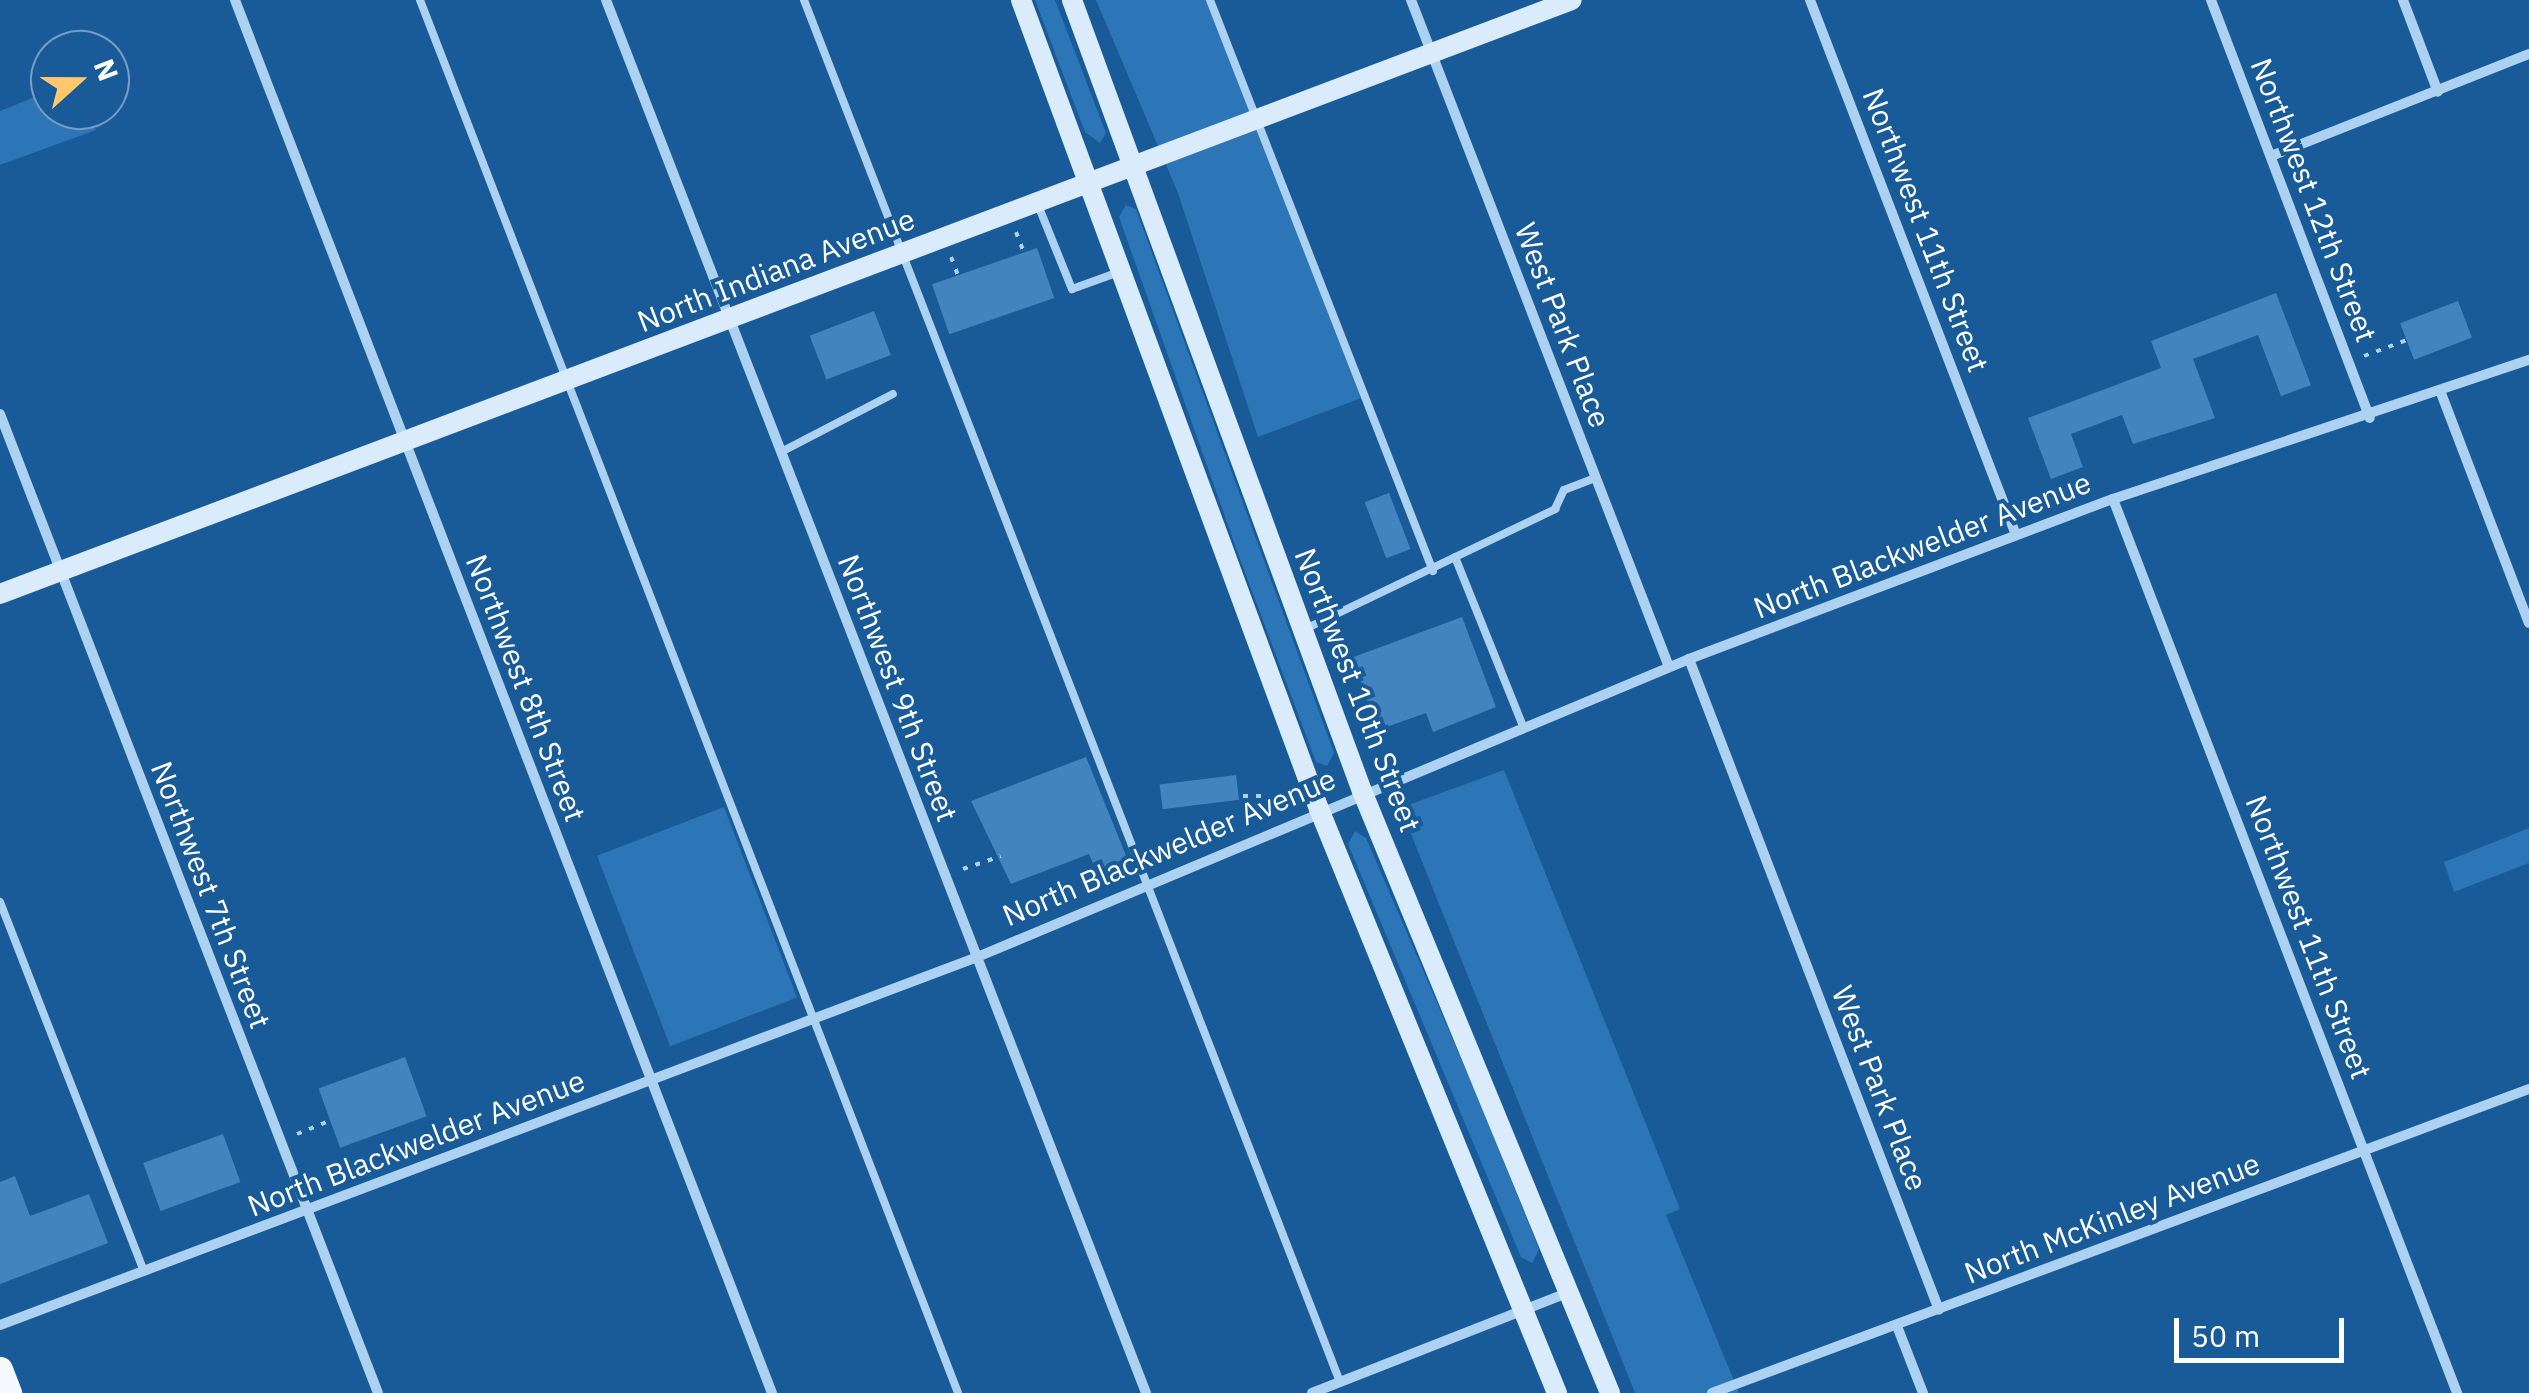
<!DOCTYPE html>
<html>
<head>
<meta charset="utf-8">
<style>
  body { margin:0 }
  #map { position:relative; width:2529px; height:1393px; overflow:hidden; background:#185b98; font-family:"IBM Plex Sans",sans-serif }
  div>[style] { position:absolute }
  .green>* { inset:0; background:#2c75b6; transform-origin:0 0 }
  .building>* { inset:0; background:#4184bf; transform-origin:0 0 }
  .path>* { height:4px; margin-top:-2px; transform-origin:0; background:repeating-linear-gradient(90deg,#acd1f1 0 5px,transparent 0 13px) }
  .lane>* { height:8px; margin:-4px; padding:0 4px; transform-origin:4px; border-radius:4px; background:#acd1f1 }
  .street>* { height:10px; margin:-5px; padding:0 5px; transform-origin:5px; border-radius:5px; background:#acd1f1 }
  .secondary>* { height:20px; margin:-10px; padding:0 10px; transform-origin:10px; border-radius:10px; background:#daebfc }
  .primary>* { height:25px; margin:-12.5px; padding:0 12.5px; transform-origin:12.5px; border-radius:12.5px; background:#f6faff }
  span { translate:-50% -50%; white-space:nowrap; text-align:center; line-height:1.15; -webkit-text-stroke:8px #185b98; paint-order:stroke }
  .street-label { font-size:30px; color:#fff }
  .north { position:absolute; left:30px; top:30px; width:100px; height:100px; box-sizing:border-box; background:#185b98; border:2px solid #749dc1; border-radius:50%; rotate:69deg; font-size:28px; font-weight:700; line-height:40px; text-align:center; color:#fff }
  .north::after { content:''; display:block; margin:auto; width:35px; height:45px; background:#ffc86c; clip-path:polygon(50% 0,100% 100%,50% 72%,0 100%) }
  .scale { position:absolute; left:2174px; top:1318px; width:170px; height:45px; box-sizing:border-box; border:5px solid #fff; border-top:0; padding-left:12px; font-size:30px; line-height:35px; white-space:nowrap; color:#fff; -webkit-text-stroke:8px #185b98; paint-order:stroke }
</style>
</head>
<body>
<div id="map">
  <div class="green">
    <div style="clip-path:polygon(1035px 0,1055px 0,1106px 133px,1100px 143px,1085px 132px)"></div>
    <div style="clip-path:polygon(1096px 0,1207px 0,1361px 398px,1258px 437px,1178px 193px)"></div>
    <div style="clip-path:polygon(50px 91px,50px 110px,88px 110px,96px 130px,0 165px,0 111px)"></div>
    <div style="clip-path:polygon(1126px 205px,1136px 209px,1334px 753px,1327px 766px,1316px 762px,1240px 559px,1119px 217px)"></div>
    <div style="clip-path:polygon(1504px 770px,1680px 1209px,1666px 1215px,1739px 1393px,1635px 1393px,1405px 819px,1411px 804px)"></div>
    <div style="left:724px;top:807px;width:204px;height:136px;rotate:69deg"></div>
    <div style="clip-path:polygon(2529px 828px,2529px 863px,2454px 892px,2444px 862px)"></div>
    <div style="clip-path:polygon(1355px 831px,1366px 838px,1476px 1093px,1539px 1249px,1532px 1263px,1521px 1257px,1348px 844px)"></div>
  </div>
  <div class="building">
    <div style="left:1037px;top:248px;width:53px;height:111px;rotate:71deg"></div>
    <div style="clip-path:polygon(2276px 293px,2311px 385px,2281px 396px,2258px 335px,2193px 359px,2215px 418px,2133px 444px,2122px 415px,2071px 434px,2083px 467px,2051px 479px,2028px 418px,2161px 368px,2151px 341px)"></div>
    <div style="left:2458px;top:301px;width:39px;height:62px;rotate:69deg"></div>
    <div style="left:874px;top:311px;width:47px;height:69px;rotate:69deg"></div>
    <div style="left:1389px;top:493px;width:60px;height:26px;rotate:69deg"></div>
    <div style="clip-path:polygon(1462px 617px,1496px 707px,1433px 732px,1426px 713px,1378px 730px,1351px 658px)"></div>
    <div style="clip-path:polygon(1086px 757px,1127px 858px,1096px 871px,1089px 854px,1011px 884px,971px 801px)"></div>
    <div style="left:1236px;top:775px;width:25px;height:77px;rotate:83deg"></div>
    <div style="left:405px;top:1057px;width:63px;height:92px;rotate:70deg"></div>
    <div style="left:223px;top:1134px;width:51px;height:85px;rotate:70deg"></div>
    <div style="clip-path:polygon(15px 1176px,30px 1216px,89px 1194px,108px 1243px,0 1284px,0 1182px)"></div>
  </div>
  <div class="path">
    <div style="left:1016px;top:232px;width:22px;rotate:69deg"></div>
    <div style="left:951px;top:257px;width:19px;rotate:69deg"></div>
    <div style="left:2364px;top:356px;width:46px;rotate:-20.4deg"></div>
    <div style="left:1243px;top:796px;width:18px"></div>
    <div style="left:1109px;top:865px;width:21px;rotate:67deg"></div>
    <div style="left:963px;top:869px;width:40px;rotate:-18.9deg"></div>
    <div style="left:297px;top:1134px;width:35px;rotate:-22deg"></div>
  </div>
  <div class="lane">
    <div style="left:420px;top:0;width:1493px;rotate:68.88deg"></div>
    <div style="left:804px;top:0;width:1482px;rotate:68.8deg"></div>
    <div style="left:1210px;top:0;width:613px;rotate:68.67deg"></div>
    <div style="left:1038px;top:205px;width:91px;rotate:68deg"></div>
    <div style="left:1072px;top:289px;width:50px;rotate:-19.9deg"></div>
    <div style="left:781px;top:452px;width:126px;rotate:-27.4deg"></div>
    <div style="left:1455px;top:557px;width:182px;rotate:68.1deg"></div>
    <div style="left:1303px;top:630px;width:280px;rotate:-25.6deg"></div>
    <div style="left:1555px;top:509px;width:21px;rotate:-65deg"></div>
    <div style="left:1564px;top:490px;width:34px;rotate:-21deg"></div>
    <div style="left:0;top:902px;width:397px;rotate:68.7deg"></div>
  </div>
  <div class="street">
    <div style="left:235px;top:0;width:1493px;rotate:68.92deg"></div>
    <div style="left:606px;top:0;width:1494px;rotate:68.81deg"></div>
    <div style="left:1411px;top:0;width:715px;rotate:68.85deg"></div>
    <div style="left:1810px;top:0;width:573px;rotate:68.94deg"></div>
    <div style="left:2211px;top:0;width:447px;rotate:69.2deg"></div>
    <div style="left:2403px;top:0;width:98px;rotate:69.2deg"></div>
    <div style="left:2271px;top:156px;width:277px;rotate:-21.6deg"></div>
    <div style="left:2441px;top:393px;width:246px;rotate:69.1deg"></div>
    <div style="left:0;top:414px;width:1049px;rotate:68.89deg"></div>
    <div style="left:2113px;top:499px;width:958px;rotate:68.95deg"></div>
    <div style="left:1689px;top:659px;width:697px;rotate:68.99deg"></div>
    <div style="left:0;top:1325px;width:1042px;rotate:-20.63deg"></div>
    <div style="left:975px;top:958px;width:774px;rotate:-22.72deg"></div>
    <div style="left:1689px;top:659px;width:453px;rotate:-20.7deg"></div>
    <div style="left:2113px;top:499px;width:439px;rotate:-18.5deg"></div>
    <div style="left:1897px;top:1326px;width:72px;rotate:68.8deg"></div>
    <div style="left:1312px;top:1393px;width:277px;rotate:-21.4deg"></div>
    <div style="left:1712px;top:1393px;width:872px;rotate:-20.41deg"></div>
  </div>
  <div class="secondary">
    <div style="left:1021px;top:0;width:862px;rotate:69.78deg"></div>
    <div style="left:1319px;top:809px;width:631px;rotate:67.83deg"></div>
    <div style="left:1072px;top:0;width:842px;rotate:69.87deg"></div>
    <div style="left:1362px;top:791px;width:651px;rotate:67.61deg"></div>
    <div style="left:0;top:594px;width:1680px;rotate:-20.7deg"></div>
  </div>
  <div class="primary">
    <div style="left:0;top:1369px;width:26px;rotate:69deg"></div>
  </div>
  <div class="street-label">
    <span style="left:2314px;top:200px;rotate:69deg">Northwest 12th Street</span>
    <span style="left:1926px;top:230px;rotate:69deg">Northwest 11th Street</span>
    <span style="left:776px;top:270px;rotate:-21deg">North Indiana Avenue</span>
    <span style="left:1563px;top:325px;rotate:69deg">West Park Place</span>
    <span style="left:1922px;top:545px;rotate:-21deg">North Blackwelder Avenue</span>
    <span style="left:526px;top:688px;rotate:69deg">Northwest 8th Street</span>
    <span style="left:898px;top:688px;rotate:69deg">Northwest 9th Street</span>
    <span style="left:1358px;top:690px;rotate:69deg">Northwest 10th Street</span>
    <span style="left:1169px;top:847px;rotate:-23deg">North Blackwelder Avenue</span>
    <span style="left:211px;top:895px;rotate:69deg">Northwest 7th Street</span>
    <span style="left:2309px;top:937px;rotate:69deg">Northwest 11th Street</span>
    <span style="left:1880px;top:1088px;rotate:69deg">West Park Place</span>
    <span style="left:416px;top:1143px;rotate:-21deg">North Blackwelder Avenue</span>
    <span style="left:2112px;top:1218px;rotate:-21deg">North McKinley Avenue</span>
  </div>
  <div class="north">N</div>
  <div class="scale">50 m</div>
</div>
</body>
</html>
